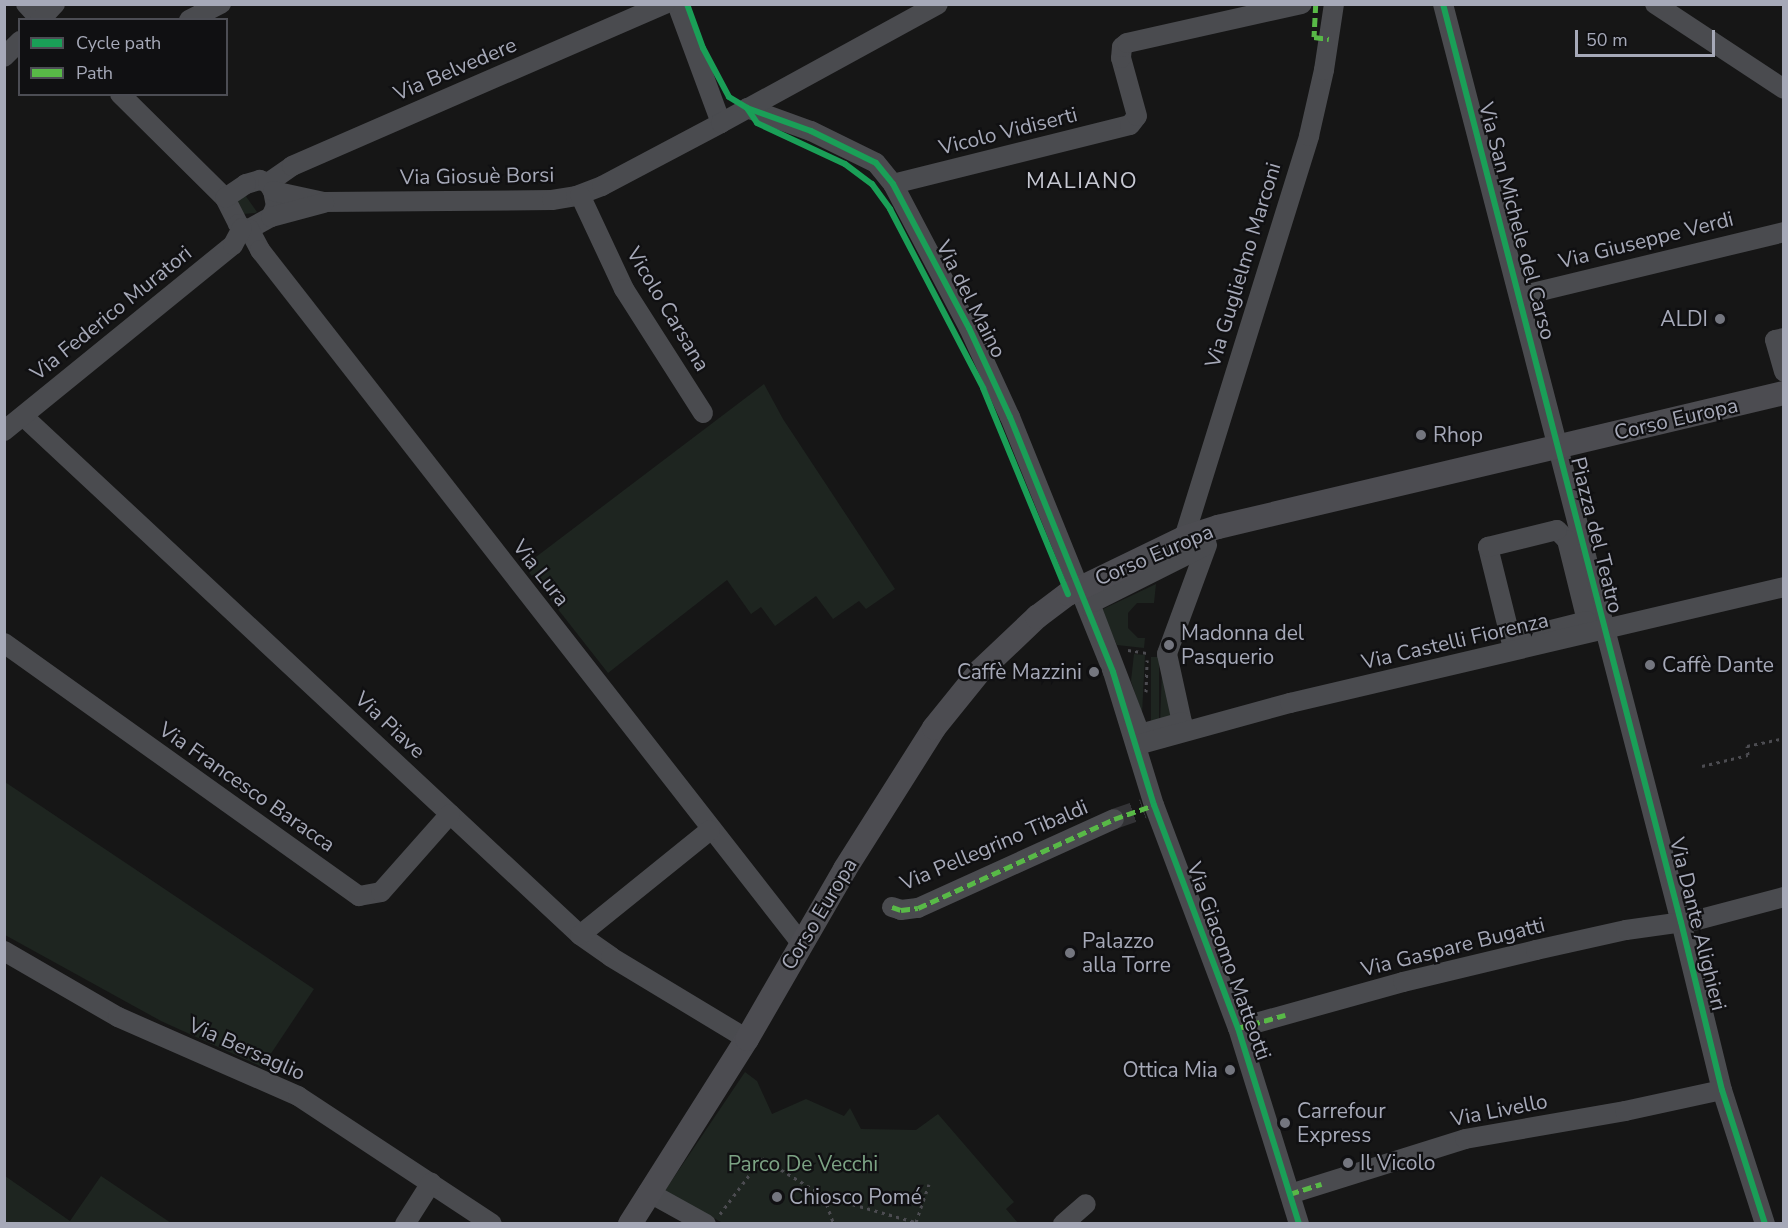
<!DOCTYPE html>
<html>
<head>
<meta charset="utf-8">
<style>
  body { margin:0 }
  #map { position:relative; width:1788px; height:1228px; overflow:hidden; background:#161616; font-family:"Nunito Sans",sans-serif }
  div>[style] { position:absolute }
  .green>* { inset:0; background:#1e2520; transform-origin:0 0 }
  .minor-tunnel>* { height:20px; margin-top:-10px; transform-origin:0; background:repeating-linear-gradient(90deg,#333336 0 20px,transparent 0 30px) }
  .path>* { height:3px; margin-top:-1.5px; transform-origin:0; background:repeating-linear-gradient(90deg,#4c4c51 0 3px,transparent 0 7.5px) }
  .minor>* { height:20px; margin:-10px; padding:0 10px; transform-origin:10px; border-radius:10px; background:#4a4b4f }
  .major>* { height:24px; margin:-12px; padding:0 12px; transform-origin:12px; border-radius:12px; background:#4c4c51 }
  .quiet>* { height:4.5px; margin-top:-2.25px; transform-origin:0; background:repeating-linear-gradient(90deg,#58b947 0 9px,transparent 0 13.5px) }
  .cycleway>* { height:6px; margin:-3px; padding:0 3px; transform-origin:3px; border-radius:3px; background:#1a9f57 }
  .dots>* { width:16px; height:16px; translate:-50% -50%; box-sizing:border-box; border:3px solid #101012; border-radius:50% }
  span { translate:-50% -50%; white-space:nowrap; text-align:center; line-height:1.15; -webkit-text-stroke:4.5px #101012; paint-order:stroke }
  .street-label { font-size:21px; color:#a6a9b8 }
  .poi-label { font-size:21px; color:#a6a9b8 }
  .right { translate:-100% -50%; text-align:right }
  .left { translate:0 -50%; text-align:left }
  .park-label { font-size:21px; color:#7ca384 }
  .neighbourhood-label { font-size:22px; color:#c7c9d3; letter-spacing:1.5px }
  .frame { position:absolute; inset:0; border:6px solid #a6a9b8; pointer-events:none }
  .legend { position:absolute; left:18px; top:18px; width:210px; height:78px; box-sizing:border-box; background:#101012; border:2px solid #4c4d54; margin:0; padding:8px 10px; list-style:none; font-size:18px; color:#a6a9b8 }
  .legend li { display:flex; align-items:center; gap:12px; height:30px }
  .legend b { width:30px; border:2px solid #4c4d54 }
  .scale { position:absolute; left:1575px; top:30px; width:140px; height:27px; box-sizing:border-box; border:3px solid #a6a9b8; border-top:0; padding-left:8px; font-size:18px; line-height:21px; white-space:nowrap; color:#a6a9b8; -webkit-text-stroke:4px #101012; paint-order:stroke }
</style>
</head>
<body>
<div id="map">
  <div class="green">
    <div style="clip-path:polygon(245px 195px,257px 212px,255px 213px,243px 214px,236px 202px)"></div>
    <div style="clip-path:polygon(764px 384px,783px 419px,895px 589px,866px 609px,859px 601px,833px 619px,816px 596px,775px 626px,761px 607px,751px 614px,727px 580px,608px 673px,524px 566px)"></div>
    <div style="clip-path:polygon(1156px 584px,1154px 603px,1137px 603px,1128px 613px,1128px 628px,1138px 638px,1145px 638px,1144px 648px,1117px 645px,1101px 610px)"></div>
    <div style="clip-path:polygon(1134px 654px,1145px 655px,1142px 714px,1131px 681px)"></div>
    <div style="left:1151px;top:657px;width:8px;height:69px"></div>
    <div style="clip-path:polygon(1162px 669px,1173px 722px,1160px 725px)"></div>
    <div style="clip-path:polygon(5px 782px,314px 989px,262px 1067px,161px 1021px,5px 935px)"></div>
    <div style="clip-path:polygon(745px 1072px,757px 1081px,772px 1114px,806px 1099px,844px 1116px,850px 1108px,861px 1129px,916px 1130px,938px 1114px,1014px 1202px,1006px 1209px,1018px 1223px,723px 1223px,664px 1192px)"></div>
    <div style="clip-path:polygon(5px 1176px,70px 1221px,101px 1176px,171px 1223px,5px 1223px)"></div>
  </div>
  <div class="minor-tunnel">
    <div style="left:1114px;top:819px;width:31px;rotate:-19deg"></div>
  </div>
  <div class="path">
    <div style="left:1128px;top:650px;width:20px;rotate:9deg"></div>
    <div style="left:1146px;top:692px;width:32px;rotate:-88deg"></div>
    <div style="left:1784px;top:723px;width:5px;rotate:90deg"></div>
    <div style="left:1702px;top:766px;width:47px;rotate:-13.4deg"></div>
    <div style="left:1748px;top:755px;width:9px;rotate:-96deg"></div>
    <div style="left:1747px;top:746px;width:38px;rotate:-12deg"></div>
    <div style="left:824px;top:1197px;width:29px;rotate:70deg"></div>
    <div style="left:720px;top:1214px;width:70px;rotate:-53.1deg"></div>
    <div style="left:762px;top:1158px;width:73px;rotate:31.5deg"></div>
    <div style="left:824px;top:1196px;width:102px;rotate:15.9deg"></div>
    <div style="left:916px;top:1222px;width:40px;rotate:-71.1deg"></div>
  </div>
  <div class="minor">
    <div style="left:26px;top:4px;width:22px;rotate:47deg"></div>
    <div style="left:677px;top:4px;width:127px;rotate:69.7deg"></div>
    <div style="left:1443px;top:4px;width:948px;rotate:75.47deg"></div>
    <div style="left:1681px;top:922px;width:173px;rotate:76.3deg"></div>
    <div style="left:1722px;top:1090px;width:141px;rotate:72.2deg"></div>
    <div style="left:1655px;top:4px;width:154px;rotate:33.4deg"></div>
    <div style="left:40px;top:20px;width:22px;rotate:-47deg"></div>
    <div style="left:189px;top:20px;width:36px;rotate:-27deg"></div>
    <div style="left:4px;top:57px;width:23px;rotate:-45deg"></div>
    <div style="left:120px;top:94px;width:148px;rotate:44.7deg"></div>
    <div style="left:225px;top:198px;width:29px;rotate:63deg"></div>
    <div style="left:238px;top:224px;width:6px;rotate:45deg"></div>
    <div style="left:242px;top:228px;width:7px;rotate:8deg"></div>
    <div style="left:249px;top:229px;width:25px;rotate:-29deg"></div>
    <div style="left:271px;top:217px;width:12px;rotate:-66deg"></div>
    <div style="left:276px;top:206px;width:15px;rotate:-101deg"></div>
    <div style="left:273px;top:191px;width:9px;rotate:-122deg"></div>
    <div style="left:268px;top:183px;width:9px;rotate:-159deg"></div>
    <div style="left:260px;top:180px;width:15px;rotate:164deg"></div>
    <div style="left:246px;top:184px;width:25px;rotate:146deg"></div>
    <div style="left:747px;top:108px;width:68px;rotate:19.8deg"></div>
    <div style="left:811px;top:131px;width:72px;rotate:26.2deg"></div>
    <div style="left:876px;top:163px;width:27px;rotate:51deg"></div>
    <div style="left:893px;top:184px;width:163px;rotate:62.2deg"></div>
    <div style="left:969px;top:328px;width:98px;rotate:65.3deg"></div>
    <div style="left:1010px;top:417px;width:275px;rotate:68deg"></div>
    <div style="left:1113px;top:672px;width:139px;rotate:72.9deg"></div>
    <div style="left:1154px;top:805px;width:238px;rotate:69.4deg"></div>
    <div style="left:1238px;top:1028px;width:205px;rotate:72.7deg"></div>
    <div style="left:268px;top:183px;width:29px;rotate:-35deg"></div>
    <div style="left:292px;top:166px;width:407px;rotate:-23.5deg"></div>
    <div style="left:893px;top:184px;width:244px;rotate:-14deg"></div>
    <div style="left:1130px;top:125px;width:11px;rotate:-52deg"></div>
    <div style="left:1137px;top:116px;width:60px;rotate:-105.4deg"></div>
    <div style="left:1121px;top:58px;width:11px;rotate:-85deg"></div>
    <div style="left:1122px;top:47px;width:6px;rotate:-39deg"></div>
    <div style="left:1127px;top:43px;width:179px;rotate:-12.6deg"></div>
    <div style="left:273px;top:191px;width:52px;rotate:12.2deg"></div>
    <div style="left:324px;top:202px;width:228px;rotate:-0.5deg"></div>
    <div style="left:552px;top:200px;width:24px;rotate:-9deg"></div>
    <div style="left:576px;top:196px;width:28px;rotate:-21deg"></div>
    <div style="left:602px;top:186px;width:135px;rotate:-27.9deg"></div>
    <div style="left:721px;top:123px;width:247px;rotate:-28.7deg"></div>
    <div style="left:580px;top:195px;width:104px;rotate:64.9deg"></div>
    <div style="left:624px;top:289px;width:147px;rotate:57.5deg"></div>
    <div style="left:271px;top:217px;width:55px;rotate:-14.8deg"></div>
    <div style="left:249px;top:229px;width:24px;rotate:62deg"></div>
    <div style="left:260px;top:250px;width:879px;rotate:52.02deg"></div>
    <div style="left:1520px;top:296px;width:272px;rotate:-13.6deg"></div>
    <div style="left:1784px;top:338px;width:9px;rotate:167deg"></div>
    <div style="left:1775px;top:340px;width:33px;rotate:74deg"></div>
    <div style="left:23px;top:416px;width:761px;rotate:42.98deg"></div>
    <div style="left:580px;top:935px;width:38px;rotate:35deg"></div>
    <div style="left:611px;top:957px;width:159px;rotate:31.1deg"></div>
    <div style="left:4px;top:431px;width:295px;rotate:-39.1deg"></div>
    <div style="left:233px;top:245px;width:19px;rotate:-62deg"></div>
    <div style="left:1557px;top:530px;width:14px;rotate:45deg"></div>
    <div style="left:1567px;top:540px;width:83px;rotate:76.1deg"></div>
    <div style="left:1587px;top:621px;width:78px;rotate:166deg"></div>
    <div style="left:1511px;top:640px;width:96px;rotate:-103.9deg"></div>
    <div style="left:1488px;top:547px;width:71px;rotate:-13.8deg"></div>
    <div style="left:1184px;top:538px;width:421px;rotate:-72.7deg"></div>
    <div style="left:1309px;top:136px;width:68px;rotate:-77.2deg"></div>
    <div style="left:1324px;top:70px;width:67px;rotate:-81.4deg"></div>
    <div style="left:1207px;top:545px;width:116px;rotate:110.2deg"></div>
    <div style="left:1167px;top:654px;width:70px;rotate:77.6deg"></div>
    <div style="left:1182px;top:722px;width:44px;rotate:164.1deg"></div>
    <div style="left:1140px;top:734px;width:134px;rotate:-111deg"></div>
    <div style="left:1092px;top:609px;width:7px;rotate:-82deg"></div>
    <div style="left:1093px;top:602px;width:127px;rotate:-26.6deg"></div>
    <div style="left:4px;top:643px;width:436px;rotate:35.5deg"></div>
    <div style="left:359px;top:896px;width:22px;rotate:-10deg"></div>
    <div style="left:381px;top:892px;width:104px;rotate:-48.5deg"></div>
    <div style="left:1137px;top:745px;width:159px;rotate:-15.4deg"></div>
    <div style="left:1290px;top:703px;width:507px;rotate:-13.21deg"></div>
    <div style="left:892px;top:907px;width:9px;rotate:18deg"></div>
    <div style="left:901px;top:910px;width:17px;rotate:-7deg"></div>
    <div style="left:918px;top:908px;width:215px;rotate:-24.4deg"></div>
    <div style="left:580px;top:935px;width:167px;rotate:-38.9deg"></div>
    <div style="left:4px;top:951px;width:132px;rotate:30.1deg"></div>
    <div style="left:118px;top:1017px;width:197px;rotate:23.7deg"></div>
    <div style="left:298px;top:1096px;width:232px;rotate:33.4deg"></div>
    <div style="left:1238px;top:1028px;width:171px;rotate:-15.6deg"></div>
    <div style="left:1403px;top:982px;width:137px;rotate:-13.5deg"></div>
    <div style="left:1536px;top:950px;width:92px;rotate:-12.5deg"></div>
    <div style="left:1626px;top:930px;width:72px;rotate:-8deg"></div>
    <div style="left:1697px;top:920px;width:90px;rotate:-14.8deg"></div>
    <div style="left:648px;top:1192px;width:66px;rotate:28.9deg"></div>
    <div style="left:1290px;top:1194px;width:183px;rotate:-17.4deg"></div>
    <div style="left:1465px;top:1139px;width:162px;rotate:-9.9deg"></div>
    <div style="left:1625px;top:1111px;width:99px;rotate:-12.2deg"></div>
    <div style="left:405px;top:1224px;width:49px;rotate:-57.6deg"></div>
    <div style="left:1063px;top:1224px;width:30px;rotate:-41deg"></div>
  </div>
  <div class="major">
    <div style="left:630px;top:1224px;width:219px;rotate:-57.7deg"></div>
    <div style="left:747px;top:1039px;width:196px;rotate:-60deg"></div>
    <div style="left:845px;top:869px;width:167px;rotate:-57.7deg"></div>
    <div style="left:934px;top:728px;width:73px;rotate:-51.1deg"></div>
    <div style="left:980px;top:671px;width:79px;rotate:-43.5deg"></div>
    <div style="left:1037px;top:617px;width:39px;rotate:-37deg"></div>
    <div style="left:1068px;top:594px;width:129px;rotate:-25.8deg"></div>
    <div style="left:1184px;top:538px;width:36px;rotate:-18deg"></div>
    <div style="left:1218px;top:527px;width:582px;rotate:-13.32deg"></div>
  </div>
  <div class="quiet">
    <div style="left:1316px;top:4px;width:33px;rotate:93deg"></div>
    <div style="left:1314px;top:37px;width:15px;rotate:8deg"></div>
    <div style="left:892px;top:907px;width:9px;rotate:18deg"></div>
    <div style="left:901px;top:910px;width:17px;rotate:-7deg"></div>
    <div style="left:918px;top:908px;width:215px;rotate:-24.4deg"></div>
    <div style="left:1114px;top:819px;width:42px;rotate:-19.3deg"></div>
    <div style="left:1238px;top:1028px;width:49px;rotate:-15.5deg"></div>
    <div style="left:1290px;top:1194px;width:33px;rotate:-18deg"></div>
  </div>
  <div class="cycleway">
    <div style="left:687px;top:4px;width:47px;rotate:70deg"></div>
    <div style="left:703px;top:48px;width:55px;rotate:62deg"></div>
    <div style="left:729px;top:97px;width:21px;rotate:31deg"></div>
    <div style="left:747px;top:108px;width:18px;rotate:56deg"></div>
    <div style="left:757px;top:123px;width:97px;rotate:25deg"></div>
    <div style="left:845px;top:164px;width:34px;rotate:37deg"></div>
    <div style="left:872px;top:184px;width:31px;rotate:54deg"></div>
    <div style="left:890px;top:209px;width:202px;rotate:62.5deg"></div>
    <div style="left:983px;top:388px;width:223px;rotate:67.6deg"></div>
    <div style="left:1443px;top:4px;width:948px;rotate:75.47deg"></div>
    <div style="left:1681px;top:922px;width:173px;rotate:76.3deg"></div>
    <div style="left:1722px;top:1090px;width:141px;rotate:72.2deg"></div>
    <div style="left:747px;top:108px;width:68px;rotate:19.8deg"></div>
    <div style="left:811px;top:131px;width:72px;rotate:26.2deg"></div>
    <div style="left:876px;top:163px;width:27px;rotate:51deg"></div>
    <div style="left:893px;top:184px;width:163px;rotate:62.2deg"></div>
    <div style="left:969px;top:328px;width:98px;rotate:65.3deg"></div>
    <div style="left:1010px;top:417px;width:275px;rotate:68deg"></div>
    <div style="left:1113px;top:672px;width:139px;rotate:72.9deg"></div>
    <div style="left:1154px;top:805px;width:238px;rotate:69.4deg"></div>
    <div style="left:1238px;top:1028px;width:205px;rotate:72.7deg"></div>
  </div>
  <div class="dots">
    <div style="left:1720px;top:319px;background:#74767f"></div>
    <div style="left:1421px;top:435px;background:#74767f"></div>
    <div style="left:1169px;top:645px;background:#74767f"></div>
    <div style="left:1650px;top:665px;background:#74767f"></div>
    <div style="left:1094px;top:672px;background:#74767f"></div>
    <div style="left:1070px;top:953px;background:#74767f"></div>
    <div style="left:1230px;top:1070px;background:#74767f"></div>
    <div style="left:1285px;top:1123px;background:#74767f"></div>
    <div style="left:1348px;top:1163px;background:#74767f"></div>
    <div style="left:777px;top:1197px;background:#74767f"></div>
  </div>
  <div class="street-label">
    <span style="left:455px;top:69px;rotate:-23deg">Via Belvedere</span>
    <span style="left:1008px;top:131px;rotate:-14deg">Vicolo Vidiserti</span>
    <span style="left:477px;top:176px;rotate:-1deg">Via Giosuè Borsi</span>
    <span style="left:1517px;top:221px;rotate:75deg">Via San Michele del Carso</span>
    <span style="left:1646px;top:240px;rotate:-14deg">Via Giuseppe Verdi</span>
    <span style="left:1243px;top:265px;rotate:-73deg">Via Guglielmo Marconi</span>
    <span style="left:971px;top:299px;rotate:63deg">Via del Maino</span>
    <span style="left:668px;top:309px;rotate:59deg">Vicolo Carsana</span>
    <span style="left:111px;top:313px;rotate:-39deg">Via Federico Muratori</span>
    <span style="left:1676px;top:419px;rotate:-13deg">Corso Europa</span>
    <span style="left:1597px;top:535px;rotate:76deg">Piazza del Teatro</span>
    <span style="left:1154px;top:555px;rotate:-23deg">Corso Europa</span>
    <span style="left:541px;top:573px;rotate:52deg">Via Lura</span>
    <span style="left:1455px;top:641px;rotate:-13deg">Via Castelli Fiorenza</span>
    <span style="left:390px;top:725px;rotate:43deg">Via Piave</span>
    <span style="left:247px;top:787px;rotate:35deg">Via Francesco Baracca</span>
    <span style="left:994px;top:845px;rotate:-23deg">Via Pellegrino Tibaldi</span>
    <span style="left:819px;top:914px;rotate:-59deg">Corso Europa</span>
    <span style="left:1698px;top:924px;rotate:76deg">Via Dante Alighieri</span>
    <span style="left:1453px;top:947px;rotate:-14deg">Via Gaspare Bugatti</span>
    <span style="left:1229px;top:961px;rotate:70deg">Via Giacomo Matteotti</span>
    <span style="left:247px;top:1049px;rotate:24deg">Via Bersaglio</span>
    <span style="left:1499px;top:1110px;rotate:-11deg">Via Livello</span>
  </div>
  <div class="poi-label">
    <span class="right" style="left:1708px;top:319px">ALDI</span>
    <span class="left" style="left:1433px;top:435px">Rhop</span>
    <span class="left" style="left:1181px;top:645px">Madonna del<br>Pasquerio</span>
    <span class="left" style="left:1662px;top:665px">Caffè Dante</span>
    <span class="right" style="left:1082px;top:672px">Caffè Mazzini</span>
    <span class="left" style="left:1082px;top:953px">Palazzo<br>alla Torre</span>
    <span class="right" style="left:1218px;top:1070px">Ottica Mia</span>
    <span class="left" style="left:1297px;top:1123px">Carrefour<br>Express</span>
    <span class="left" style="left:1360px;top:1163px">Il Vicolo</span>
    <span class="left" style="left:789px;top:1197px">Chiosco Pomé</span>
  </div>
  <div class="park-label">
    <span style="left:803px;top:1164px">Parco De Vecchi</span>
  </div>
  <div class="neighbourhood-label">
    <span style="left:1082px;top:182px">MALIANO</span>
  </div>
  <div class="frame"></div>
  <ul class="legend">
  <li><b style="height:8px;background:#1a9f57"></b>Cycle path</li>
  <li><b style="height:8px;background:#58b947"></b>Path</li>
  </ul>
  <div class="scale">50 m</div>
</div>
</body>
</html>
